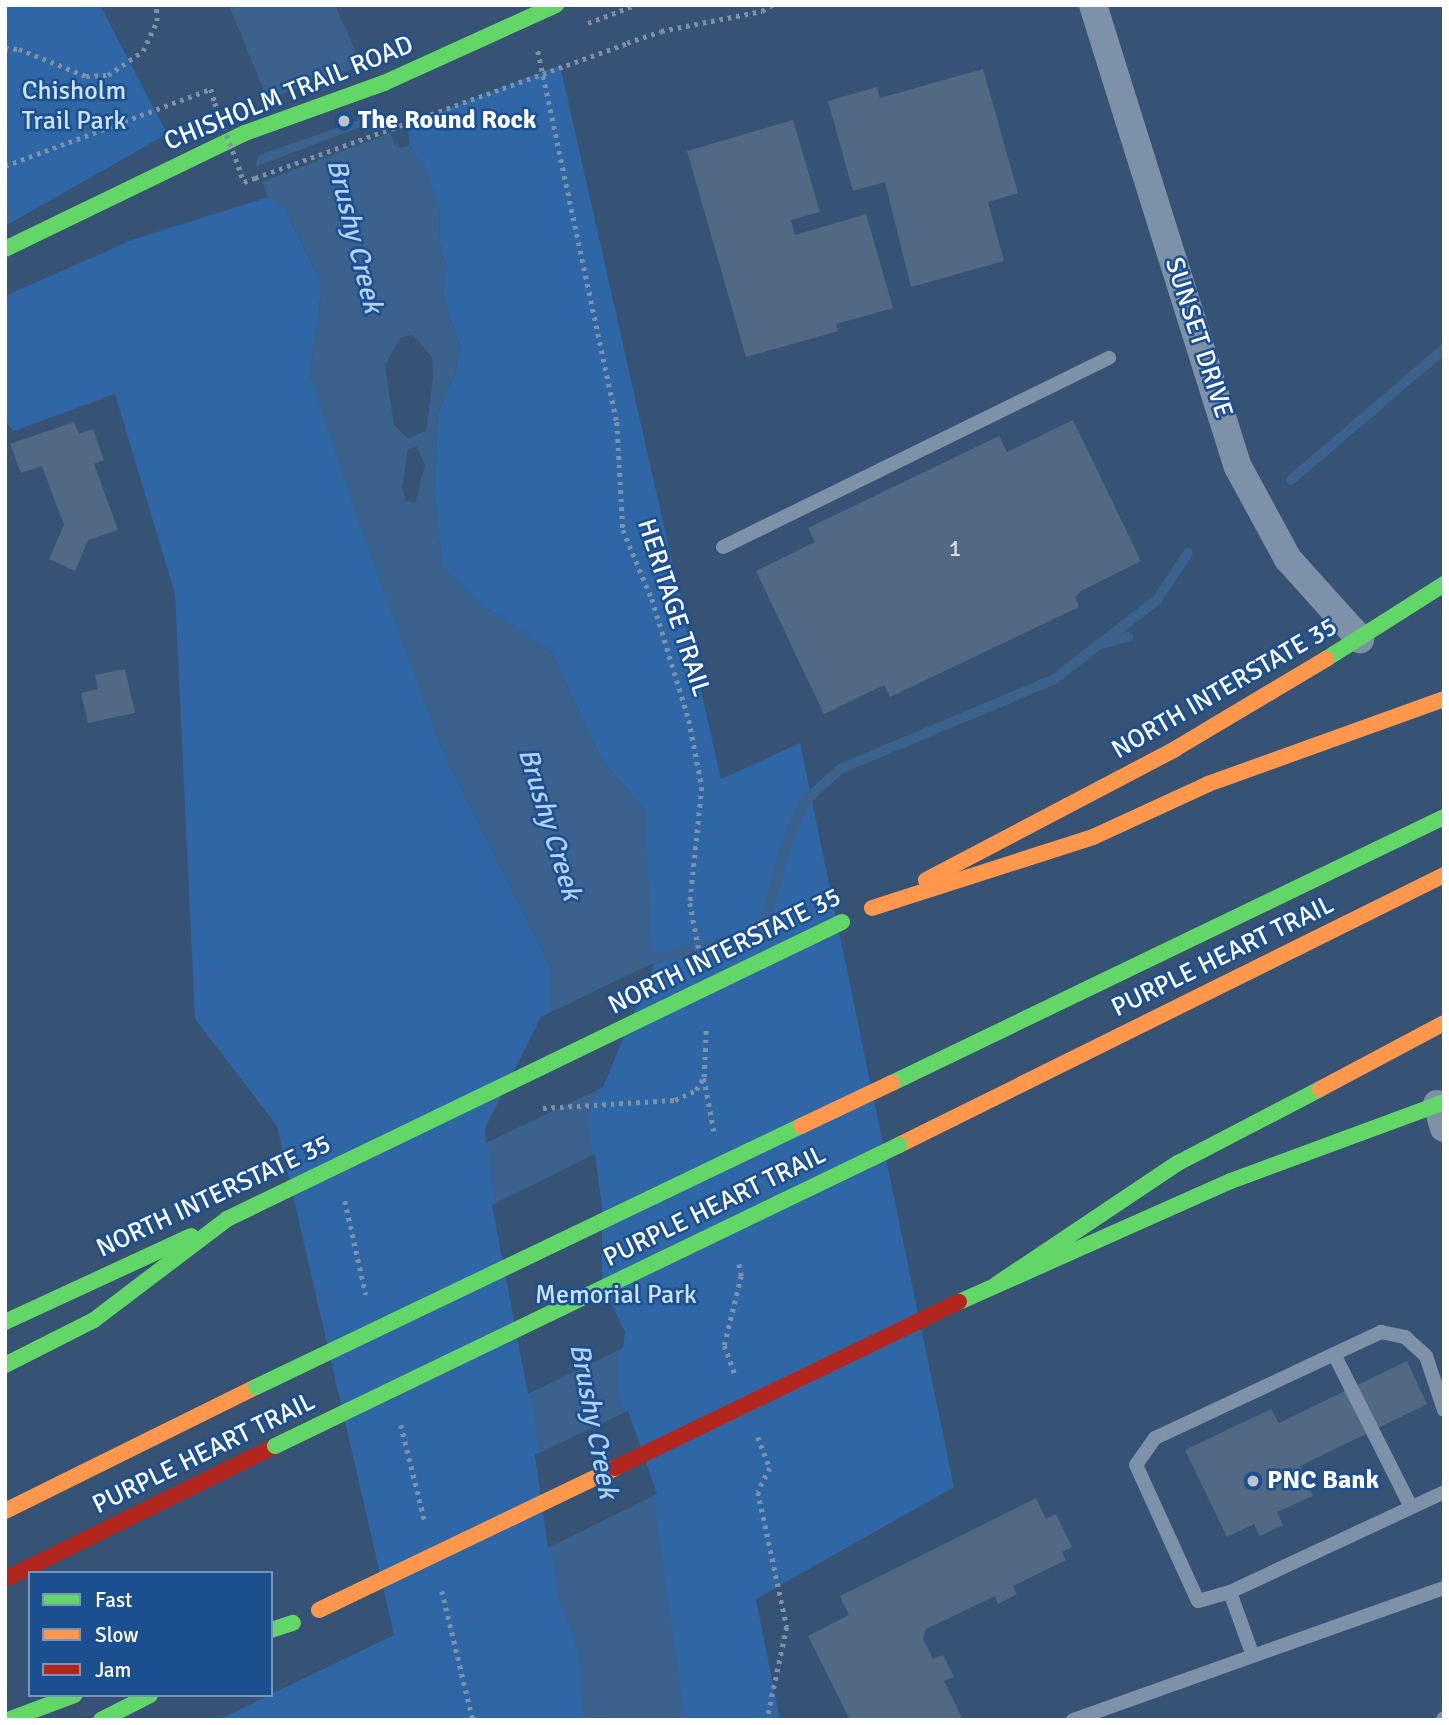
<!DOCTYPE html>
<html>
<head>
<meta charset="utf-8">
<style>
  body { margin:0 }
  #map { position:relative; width:1449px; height:1725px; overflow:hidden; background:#365274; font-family:Signika,sans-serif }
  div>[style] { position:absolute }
  .green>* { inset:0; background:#2f66a5 }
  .water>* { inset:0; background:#3b618d }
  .pier>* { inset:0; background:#365274 }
  .stream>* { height:10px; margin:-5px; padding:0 5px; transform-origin:5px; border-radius:5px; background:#3b618d }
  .building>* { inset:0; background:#526984 }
  .path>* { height:4.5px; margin-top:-2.25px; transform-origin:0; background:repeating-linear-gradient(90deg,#7d92a8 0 3.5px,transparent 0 8.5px) }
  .lane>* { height:14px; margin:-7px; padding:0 7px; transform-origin:7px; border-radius:7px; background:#7d92a8 }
  .street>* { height:28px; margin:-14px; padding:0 14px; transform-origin:14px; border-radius:14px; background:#7d92a8 }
  .fast>* { height:16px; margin:-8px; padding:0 8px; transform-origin:8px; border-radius:8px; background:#63d668 }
  .slow>* { height:16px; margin:-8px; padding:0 8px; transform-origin:8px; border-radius:8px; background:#ff974d }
  .jam>* { height:16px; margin:-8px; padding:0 8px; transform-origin:8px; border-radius:8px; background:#b3261e }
  .path-bridge>* { height:4.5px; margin-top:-2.25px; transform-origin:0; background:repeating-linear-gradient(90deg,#7d92a8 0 3.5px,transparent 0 8.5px) }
  .fast-bridge>* { height:16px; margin:-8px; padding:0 8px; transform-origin:8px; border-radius:8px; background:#63d668 }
  .slow-bridge>* { height:16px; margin:-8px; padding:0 8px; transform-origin:8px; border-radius:8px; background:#ff974d }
  .jam-bridge>* { height:16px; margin:-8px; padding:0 8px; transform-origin:8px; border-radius:8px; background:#b3261e }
  .dots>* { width:19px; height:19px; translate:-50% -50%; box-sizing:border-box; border:4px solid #1b4f8f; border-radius:50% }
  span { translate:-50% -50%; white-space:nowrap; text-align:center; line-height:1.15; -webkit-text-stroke:5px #1b4f8f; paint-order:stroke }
  .number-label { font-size:23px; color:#d4dae0 }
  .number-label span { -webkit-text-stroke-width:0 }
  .park-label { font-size:26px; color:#cfe3fa }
  .street-label { font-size:26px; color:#fff }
  .poi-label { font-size:26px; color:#fff; font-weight:700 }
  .left { translate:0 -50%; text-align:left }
  .water-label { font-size:28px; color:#b5d3f5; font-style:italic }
  .frame { position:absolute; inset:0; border:7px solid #fff; pointer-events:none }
  .legend { position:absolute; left:28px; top:1571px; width:245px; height:126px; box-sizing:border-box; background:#1b4f8f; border:2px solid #7695bc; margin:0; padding:9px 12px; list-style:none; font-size:21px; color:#fff }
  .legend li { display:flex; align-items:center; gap:14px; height:35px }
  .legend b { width:35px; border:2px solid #7695bc }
</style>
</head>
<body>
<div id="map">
  <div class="green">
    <div style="clip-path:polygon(5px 5px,100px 5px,167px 134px,5px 226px)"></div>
    <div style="clip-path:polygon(560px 65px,721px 779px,800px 743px,954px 1487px,756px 1599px,780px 1720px,218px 1720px,394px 1635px,277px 1126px,195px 1019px,175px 594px,115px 394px,14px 431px,5px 422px,5px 296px,132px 240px,268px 197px,284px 207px,322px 285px,310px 376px,442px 750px,551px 968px,550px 1008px,645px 810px,603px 762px,551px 651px,476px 601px,442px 565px,434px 491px,438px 412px,455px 374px,460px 348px,442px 291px,447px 269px,439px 241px,440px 211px,424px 165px,409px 145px,408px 124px)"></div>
  </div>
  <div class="water">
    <div style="clip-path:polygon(evenodd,229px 5px,335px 5px,399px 148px,409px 145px,424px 165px,440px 211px,439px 241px,447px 269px,442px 291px,460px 348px,455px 374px,438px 412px,434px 491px,442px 565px,476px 601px,551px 651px,603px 762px,645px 810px,652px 962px,587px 1116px,599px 1207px,599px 1284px,622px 1333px,617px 1367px,619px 1397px,653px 1494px,685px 1720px,582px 1720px,579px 1653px,558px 1596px,531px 1389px,491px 1179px,488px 1130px,549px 1009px,551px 968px,442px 750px,366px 543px,310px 376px,322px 285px,284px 207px,268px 197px,256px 166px,267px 98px,229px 5px,413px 335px,432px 357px,433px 379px,426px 431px,408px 438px,394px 425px,385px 365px,401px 337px,413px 335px,229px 5px,417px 447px,425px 465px,415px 503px,406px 501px,402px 487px,408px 449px,417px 447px)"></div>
  </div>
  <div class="pier">
    <div style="clip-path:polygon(363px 65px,387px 110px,253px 157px,263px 101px)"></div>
    <div style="clip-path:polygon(390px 116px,400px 142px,395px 145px,390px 133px,259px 183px,252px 168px)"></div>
    <div style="clip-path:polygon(655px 962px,603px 1087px,486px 1143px,485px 1128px,541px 1017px)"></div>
    <div style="clip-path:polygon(595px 1154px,602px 1207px,602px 1284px,625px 1332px,623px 1348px,528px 1394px,492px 1205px)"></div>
    <div style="clip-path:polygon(628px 1411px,657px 1494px,548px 1548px,535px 1455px)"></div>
  </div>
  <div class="stream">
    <div style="left:1291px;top:480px;width:201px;rotate:-40.6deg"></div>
    <div style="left:1105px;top:643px;width:24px;rotate:-15deg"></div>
    <div style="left:707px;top:946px;width:58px;rotate:-15.9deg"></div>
    <div style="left:763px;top:930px;width:89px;rotate:-75deg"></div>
    <div style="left:786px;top:844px;width:46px;rotate:-66.8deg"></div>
    <div style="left:804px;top:802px;width:49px;rotate:-42.5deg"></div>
    <div style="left:840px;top:769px;width:231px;rotate:-22.7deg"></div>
    <div style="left:1053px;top:680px;width:131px;rotate:-37.6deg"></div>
    <div style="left:1157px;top:600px;width:56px;rotate:-56.6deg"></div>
    <div style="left:639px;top:962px;width:55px;rotate:-12.5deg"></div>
  </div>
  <div class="building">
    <div style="clip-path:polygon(983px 69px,1018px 193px,988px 202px,1004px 261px,911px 287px,885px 182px,853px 191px,828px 101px,877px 87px,880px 98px)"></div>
    <div style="clip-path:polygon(793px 120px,820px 212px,791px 220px,795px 235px,866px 214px,893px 308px,836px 324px,838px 331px,746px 357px,687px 151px)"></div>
    <div style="clip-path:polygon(1073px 420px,1141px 561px,1081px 591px,1075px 597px,1079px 607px,890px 697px,884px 685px,824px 714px,756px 571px,815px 542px,808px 528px,999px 436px,1007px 452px)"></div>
    <div style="clip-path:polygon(74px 422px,79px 434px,93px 429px,104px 460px,94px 464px,118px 530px,88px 540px,75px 571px,49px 559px,64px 525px,42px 466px,21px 473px,10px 444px)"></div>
    <div style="clip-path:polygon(125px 669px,135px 713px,88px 723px,81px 693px,98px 689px,95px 675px)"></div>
    <div style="clip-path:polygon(1407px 1361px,1427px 1404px,1300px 1466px,1313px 1496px,1277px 1512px,1283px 1525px,1260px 1536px,1254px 1524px,1227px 1537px,1185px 1450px,1271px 1409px,1279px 1423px)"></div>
    <div style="clip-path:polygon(1036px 1498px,1046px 1519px,1056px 1514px,1072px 1547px,1062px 1552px,1066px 1560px,1013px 1586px,1017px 1594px,998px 1604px,995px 1596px,926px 1629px,923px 1639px,933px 1659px,943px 1655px,954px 1677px,944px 1681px,963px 1720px,850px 1720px,808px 1636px,849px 1615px,840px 1596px)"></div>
  </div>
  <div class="path">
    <div style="left:588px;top:23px;width:50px;rotate:-21deg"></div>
    <div style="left:627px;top:43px;width:36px;rotate:-19deg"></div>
    <div style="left:661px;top:31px;width:103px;rotate:-11.2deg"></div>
    <div style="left:762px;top:11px;width:12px;rotate:-31deg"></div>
    <div style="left:5px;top:48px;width:14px;rotate:4deg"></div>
    <div style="left:19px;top:49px;width:72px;rotate:21.9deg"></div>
    <div style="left:86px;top:76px;width:22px;rotate:-3deg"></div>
    <div style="left:108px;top:75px;width:42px;rotate:-34.4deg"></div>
    <div style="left:143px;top:51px;width:33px;rotate:-65deg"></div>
    <div style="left:157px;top:21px;width:16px;rotate:-94deg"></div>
    <div style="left:538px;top:51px;width:379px;rotate:78deg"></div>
    <div style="left:617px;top:422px;width:108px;rotate:86.8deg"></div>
    <div style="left:623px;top:530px;width:75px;rotate:67.2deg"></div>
    <div style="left:652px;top:599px;width:127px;rotate:73deg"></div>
    <div style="left:689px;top:720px;width:68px;rotate:79deg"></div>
    <div style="left:702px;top:787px;width:117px;rotate:95.9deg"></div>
    <div style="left:690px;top:903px;width:48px;rotate:79.2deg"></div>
    <div style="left:5px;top:166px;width:220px;rotate:-20.5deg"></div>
    <div style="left:211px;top:89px;width:15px;rotate:74deg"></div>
    <div style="left:241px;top:174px;width:9px;rotate:69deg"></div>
    <div style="left:244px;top:182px;width:12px;rotate:-20deg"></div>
    <div style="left:704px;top:1078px;width:54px;rotate:79.3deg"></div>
    <div style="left:543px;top:1108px;width:132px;rotate:-3.5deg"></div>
    <div style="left:675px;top:1100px;width:23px;rotate:-25deg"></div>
    <div style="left:696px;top:1090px;width:15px;rotate:-58deg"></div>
    <div style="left:704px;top:1077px;width:48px;rotate:-87.6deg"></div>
    <div style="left:345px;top:1201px;width:96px;rotate:77.4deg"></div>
    <div style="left:734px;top:1373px;width:30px;rotate:-110deg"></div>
    <div style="left:724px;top:1345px;width:71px;rotate:-76.2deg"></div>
    <div style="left:741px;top:1276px;width:16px;rotate:-101deg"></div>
    <div style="left:401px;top:1425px;width:100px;rotate:76.1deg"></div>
    <div style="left:758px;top:1437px;width:33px;rotate:69deg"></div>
    <div style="left:770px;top:1468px;width:27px;rotate:117deg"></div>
    <div style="left:758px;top:1492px;width:138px;rotate:77.9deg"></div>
    <div style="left:787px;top:1627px;width:95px;rotate:102.1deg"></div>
    <div style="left:442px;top:1591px;width:133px;rotate:76.5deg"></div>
  </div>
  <div class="lane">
    <div style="left:723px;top:547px;width:430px;rotate:-26.1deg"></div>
    <div style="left:1334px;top:1354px;width:171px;rotate:63.3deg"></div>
    <div style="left:1230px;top:1592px;width:236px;rotate:-25deg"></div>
    <div style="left:1253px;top:1656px;width:68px;rotate:-109.8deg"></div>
    <div style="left:1230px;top:1592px;width:33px;rotate:164deg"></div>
    <div style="left:1198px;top:1601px;width:149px;rotate:-114.5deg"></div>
    <div style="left:1136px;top:1465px;width:33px;rotate:-55deg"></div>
    <div style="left:1155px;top:1438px;width:250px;rotate:-25.1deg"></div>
    <div style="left:1381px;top:1332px;width:25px;rotate:12deg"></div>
    <div style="left:1405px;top:1337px;width:28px;rotate:42deg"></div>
    <div style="left:1426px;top:1356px;width:57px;rotate:71.6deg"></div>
    <div style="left:1073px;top:1720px;width:394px;rotate:-19.6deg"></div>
    <div style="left:1443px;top:1720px;width:2px;rotate:-63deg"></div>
  </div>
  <div class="street">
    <div style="left:1093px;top:5px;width:484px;rotate:72.6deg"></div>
    <div style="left:1238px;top:467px;width:105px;rotate:61.5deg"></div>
    <div style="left:1288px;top:559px;width:108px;rotate:48deg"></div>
    <div style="left:1437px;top:1104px;width:25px;rotate:74deg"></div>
  </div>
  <div class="fast">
    <div style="left:5px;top:249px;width:267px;rotate:-25.8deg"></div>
    <div style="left:245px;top:133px;width:148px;rotate:-19.8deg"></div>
    <div style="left:384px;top:83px;width:189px;rotate:-24.4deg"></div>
    <div style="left:1326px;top:659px;width:140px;rotate:-32.4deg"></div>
    <div style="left:892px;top:1083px;width:613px;rotate:-25.73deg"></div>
    <div style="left:997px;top:1284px;width:218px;rotate:-33.8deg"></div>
    <div style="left:1178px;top:1163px;width:160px;rotate:-27.5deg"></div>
    <div style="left:959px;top:1302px;width:298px;rotate:-24deg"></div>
    <div style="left:1231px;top:1181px;width:227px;rotate:-20.3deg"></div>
    <div style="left:5px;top:1322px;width:205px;rotate:-24.8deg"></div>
    <div style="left:5px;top:1365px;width:100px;rotate:-26.8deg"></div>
    <div style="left:94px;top:1320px;width:167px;rotate:-37.2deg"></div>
    <div style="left:271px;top:1630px;width:23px;rotate:-18deg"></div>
    <div style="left:8px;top:1720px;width:71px;rotate:-20.7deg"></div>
    <div style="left:101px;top:1720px;width:55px;rotate:-27deg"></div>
  </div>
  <div class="slow">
    <div style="left:926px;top:880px;width:281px;rotate:-27.7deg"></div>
    <div style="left:1175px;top:749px;width:176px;rotate:-30.8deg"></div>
    <div style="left:872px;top:908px;width:232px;rotate:-17.8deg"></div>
    <div style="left:1093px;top:837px;width:127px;rotate:-24.7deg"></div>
    <div style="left:1208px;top:784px;width:251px;rotate:-19.8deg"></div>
    <div style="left:1320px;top:1089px;width:140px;rotate:-28deg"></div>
    <div style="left:899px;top:1145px;width:608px;rotate:-26.35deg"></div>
    <div style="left:5px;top:1511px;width:280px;rotate:-26.3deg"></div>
  </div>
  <div class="jam">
    <div style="left:5px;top:1579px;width:301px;rotate:-26.2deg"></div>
  </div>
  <div class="path-bridge">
    <div style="left:215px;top:103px;width:75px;rotate:69.6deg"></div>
    <div style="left:255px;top:178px;width:396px;rotate:-19.9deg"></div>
  </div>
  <div class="fast-bridge">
    <div style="left:227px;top:1219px;width:683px;rotate:-25.78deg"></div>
    <div style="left:256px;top:1387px;width:604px;rotate:-25.59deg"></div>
    <div style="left:275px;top:1446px;width:693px;rotate:-25.75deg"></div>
  </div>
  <div class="slow-bridge">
    <div style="left:801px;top:1126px;width:101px;rotate:-25.3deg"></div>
    <div style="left:319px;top:1610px;width:328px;rotate:-25.6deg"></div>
  </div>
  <div class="jam-bridge">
    <div style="left:615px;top:1468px;width:382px;rotate:-25.8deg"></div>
  </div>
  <div class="dots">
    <div style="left:344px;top:121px;background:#b9c2ce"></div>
    <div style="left:1253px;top:1481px;background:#b9c2ce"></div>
  </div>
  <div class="number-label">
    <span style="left:955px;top:549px">1</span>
  </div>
  <div class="park-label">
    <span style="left:74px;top:107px">Chisholm<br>Trail Park</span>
    <span style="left:616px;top:1296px">Memorial Park</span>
  </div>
  <div class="street-label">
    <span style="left:289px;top:94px;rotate:-22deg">CHISHOLM TRAIL ROAD</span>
    <span style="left:1198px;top:338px;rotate:72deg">SUNSET DRIVE</span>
    <span style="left:673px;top:608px;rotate:72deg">HERITAGE TRAIL</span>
    <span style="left:1225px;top:689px;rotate:-30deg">NORTH INTERSTATE 35</span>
    <span style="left:725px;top:952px;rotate:-26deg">NORTH INTERSTATE 35</span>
    <span style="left:1223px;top:957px;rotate:-26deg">PURPLE HEART TRAIL</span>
    <span style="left:214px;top:1197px;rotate:-25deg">NORTH INTERSTATE 35</span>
    <span style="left:715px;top:1207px;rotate:-26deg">PURPLE HEART TRAIL</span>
    <span style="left:204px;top:1454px;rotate:-26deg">PURPLE HEART TRAIL</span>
  </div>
  <div class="poi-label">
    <span class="left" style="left:358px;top:121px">The Round Rock</span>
    <span class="left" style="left:1267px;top:1481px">PNC Bank</span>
  </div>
  <div class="water-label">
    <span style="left:355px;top:236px;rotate:76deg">Brushy Creek</span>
    <span style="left:550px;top:824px;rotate:73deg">Brushy Creek</span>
    <span style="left:594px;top:1421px;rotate:79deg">Brushy Creek</span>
  </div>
  <div class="frame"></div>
  <ul class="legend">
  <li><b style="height:9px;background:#63d668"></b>Fast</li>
  <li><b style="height:9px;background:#ff974d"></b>Slow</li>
  <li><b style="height:9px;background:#b3261e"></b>Jam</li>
  </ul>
</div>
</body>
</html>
